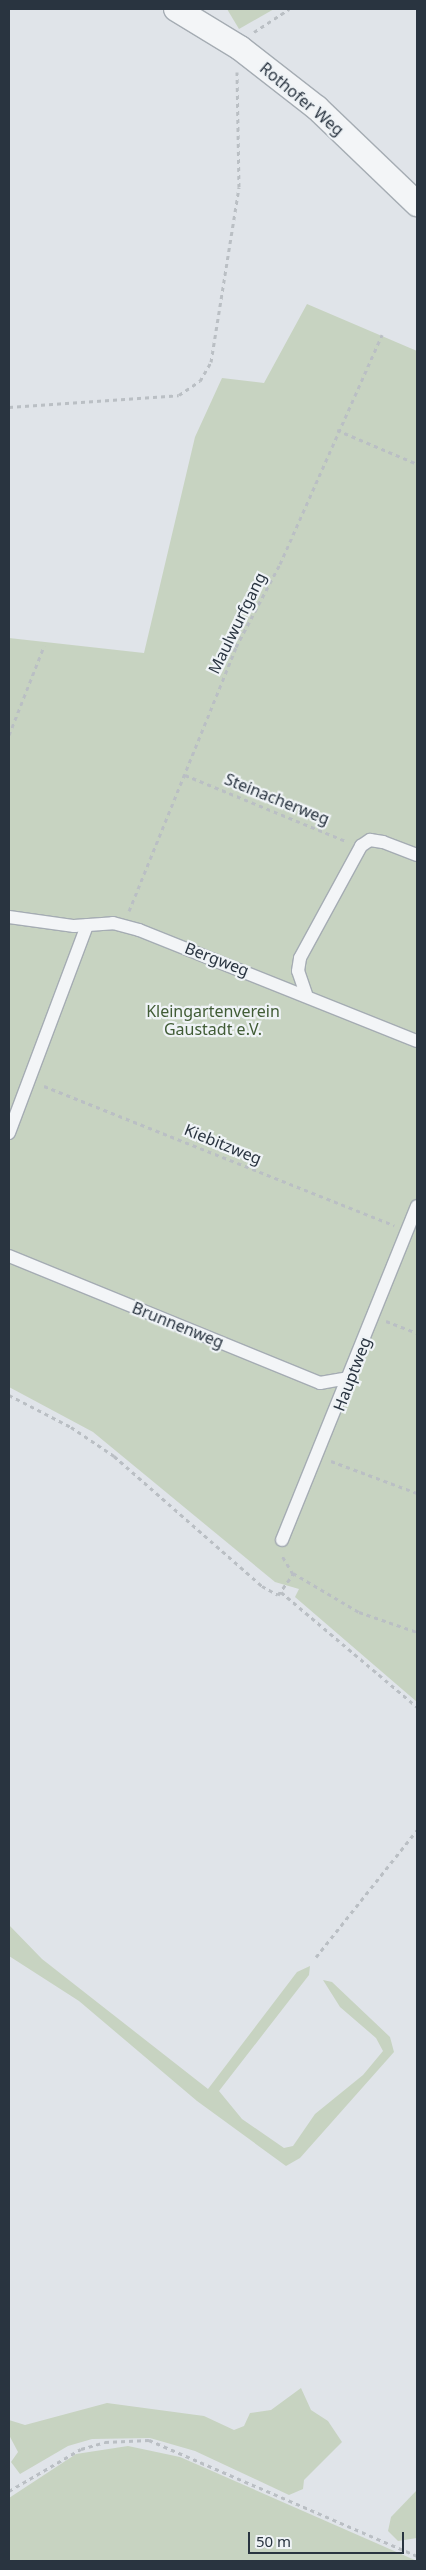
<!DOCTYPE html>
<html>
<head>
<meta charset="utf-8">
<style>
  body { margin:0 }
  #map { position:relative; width:426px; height:2570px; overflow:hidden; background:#e0e4e9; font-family:"Noto Sans",sans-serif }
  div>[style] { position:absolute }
  .green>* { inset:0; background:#c7d3c1 }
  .path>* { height:3px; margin-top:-1.5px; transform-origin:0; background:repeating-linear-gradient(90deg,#babfc4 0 4px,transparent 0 8px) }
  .roads { filter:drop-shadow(1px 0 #a5acb3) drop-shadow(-1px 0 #a5acb3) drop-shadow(0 1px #a5acb3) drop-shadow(0 -1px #a5acb3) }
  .lane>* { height:12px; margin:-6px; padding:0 6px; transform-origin:6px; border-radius:6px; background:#f3f5f7 }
  .street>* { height:24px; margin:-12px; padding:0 12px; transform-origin:12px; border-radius:12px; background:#f3f5f7 }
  span { translate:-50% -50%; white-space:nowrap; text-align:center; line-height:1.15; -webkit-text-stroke:4.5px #eff3f6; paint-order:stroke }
  .street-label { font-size:16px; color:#293440 }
  .park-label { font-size:16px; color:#415c36 }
  .frame { position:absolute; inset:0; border:10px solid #293440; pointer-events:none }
  .scale { position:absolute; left:248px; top:2532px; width:156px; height:22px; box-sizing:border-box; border:2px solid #293440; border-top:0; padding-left:6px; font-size:15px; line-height:18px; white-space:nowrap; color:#293440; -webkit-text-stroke:4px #eff3f6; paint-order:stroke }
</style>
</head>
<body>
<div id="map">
  <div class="green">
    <div style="clip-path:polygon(227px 9px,274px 9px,239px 29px)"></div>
    <div style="clip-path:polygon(307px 304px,417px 351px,417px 1702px,295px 1597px,299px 1589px,275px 1582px,93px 1432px,9px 1387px,9px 638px,144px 653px,195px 437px,222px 378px,264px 383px)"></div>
    <div style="clip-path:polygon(9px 1925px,42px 1959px,208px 2089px,297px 1972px,310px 1966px,309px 1975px,219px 2091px,242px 2119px,284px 2148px,293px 2146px,315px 2114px,363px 2075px,383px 2051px,376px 2038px,340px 2007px,323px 1980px,332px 1982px,390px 2037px,394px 2052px,300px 2158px,286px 2166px,197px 2101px,79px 2001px,9px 1956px)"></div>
    <div style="clip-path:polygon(301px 2388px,311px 2410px,328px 2421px,342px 2442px,304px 2480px,303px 2489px,289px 2495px,195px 2451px,150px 2438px,92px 2439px,68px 2446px,20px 2474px,11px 2462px,18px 2452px,9px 2435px,9px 2420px,25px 2425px,107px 2403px,204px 2416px,234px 2430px,244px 2426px,250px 2413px,271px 2410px)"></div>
    <div style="clip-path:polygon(128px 2446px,180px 2457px,417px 2561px,9px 2561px,9px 2498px,76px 2454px)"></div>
    <div style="clip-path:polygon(417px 2490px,417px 2538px,398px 2541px,388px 2531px,391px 2517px)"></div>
  </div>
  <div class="path">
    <div style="left:254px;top:32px;width:42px;rotate:-33.3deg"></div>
    <div style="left:9px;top:407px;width:170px;rotate:-4deg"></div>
    <div style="left:179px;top:395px;width:25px;rotate:-34deg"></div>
    <div style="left:200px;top:381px;width:22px;rotate:-60deg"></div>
    <div style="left:211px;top:362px;width:177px;rotate:-80.9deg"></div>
    <div style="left:239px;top:187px;width:115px;rotate:-91deg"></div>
    <div style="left:337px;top:430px;width:87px;rotate:23deg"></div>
    <div style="left:9px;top:735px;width:96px;rotate:-68.5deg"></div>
    <div style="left:185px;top:775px;width:174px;rotate:22.3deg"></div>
    <div style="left:129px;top:911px;width:285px;rotate:-67.9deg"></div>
    <div style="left:236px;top:647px;width:94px;rotate:-62.1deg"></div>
    <div style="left:280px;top:564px;width:251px;rotate:-66deg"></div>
    <div style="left:44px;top:1086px;width:377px;rotate:21.7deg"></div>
    <div style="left:386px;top:1321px;width:33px;rotate:21deg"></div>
    <div style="left:9px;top:1395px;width:70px;rotate:27.3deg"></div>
    <div style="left:71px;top:1427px;width:52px;rotate:34deg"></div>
    <div style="left:114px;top:1456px;width:197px;rotate:41.3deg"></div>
    <div style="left:262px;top:1586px;width:18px;rotate:29deg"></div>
    <div style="left:278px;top:1595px;width:26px;rotate:-54deg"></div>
    <div style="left:293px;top:1574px;width:23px;rotate:-121deg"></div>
    <div style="left:331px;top:1461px;width:92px;rotate:20.4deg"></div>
    <div style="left:293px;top:1573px;width:77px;rotate:30.6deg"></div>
    <div style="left:359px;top:1612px;width:61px;rotate:19deg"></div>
    <div style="left:281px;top:1592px;width:178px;rotate:40.2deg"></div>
    <div style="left:316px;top:1957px;width:162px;rotate:-51.5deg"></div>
    <div style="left:9px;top:2491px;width:83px;rotate:-30.3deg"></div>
    <div style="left:81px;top:2449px;width:25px;rotate:-16deg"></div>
    <div style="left:105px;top:2442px;width:44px;rotate:-2.6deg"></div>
    <div style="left:149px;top:2440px;width:292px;rotate:23.4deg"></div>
  </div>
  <div class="roads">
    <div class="lane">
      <div style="left:9px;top:917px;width:66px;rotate:7.9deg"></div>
      <div style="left:74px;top:926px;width:39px;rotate:-4deg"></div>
      <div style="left:113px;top:923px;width:27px;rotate:15deg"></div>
      <div style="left:139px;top:930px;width:299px;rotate:21.8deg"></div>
      <div style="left:306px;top:994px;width:24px;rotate:-109deg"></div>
      <div style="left:298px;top:971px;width:13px;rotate:-81deg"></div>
      <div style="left:300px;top:958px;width:128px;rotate:-61.4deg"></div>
      <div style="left:361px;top:846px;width:11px;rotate:-34deg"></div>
      <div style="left:370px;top:840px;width:13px;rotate:9deg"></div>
      <div style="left:383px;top:842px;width:36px;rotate:21deg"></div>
      <div style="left:9px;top:1133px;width:222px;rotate:-69.4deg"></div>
      <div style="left:9px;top:1256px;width:336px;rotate:22.2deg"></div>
      <div style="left:320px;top:1383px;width:28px;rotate:-10deg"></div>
      <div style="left:282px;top:1540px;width:360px;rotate:-68deg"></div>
    </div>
    <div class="street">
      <div style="left:176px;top:9px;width:75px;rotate:31.4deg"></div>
      <div style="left:240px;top:48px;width:98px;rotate:37.9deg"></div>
      <div style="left:317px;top:108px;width:139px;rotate:43.8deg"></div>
    </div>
  </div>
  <div class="street-label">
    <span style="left:302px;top:99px;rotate:40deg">Rothofer Weg</span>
    <span style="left:237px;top:623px;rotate:-64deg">Maulwurfgang</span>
    <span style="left:277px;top:799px;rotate:22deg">Steinacherweg</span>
    <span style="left:217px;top:959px;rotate:21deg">Bergweg</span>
    <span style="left:223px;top:1144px;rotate:22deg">Kiebitzweg</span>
    <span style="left:178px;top:1325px;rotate:22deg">Brunnenweg</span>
    <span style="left:352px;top:1374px;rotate:-69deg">Hauptweg</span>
  </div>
  <div class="park-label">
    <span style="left:213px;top:1020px">Kleingartenverein<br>Gaustadt e.V.</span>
  </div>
  <div class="frame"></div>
  <div class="scale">50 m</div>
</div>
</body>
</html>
